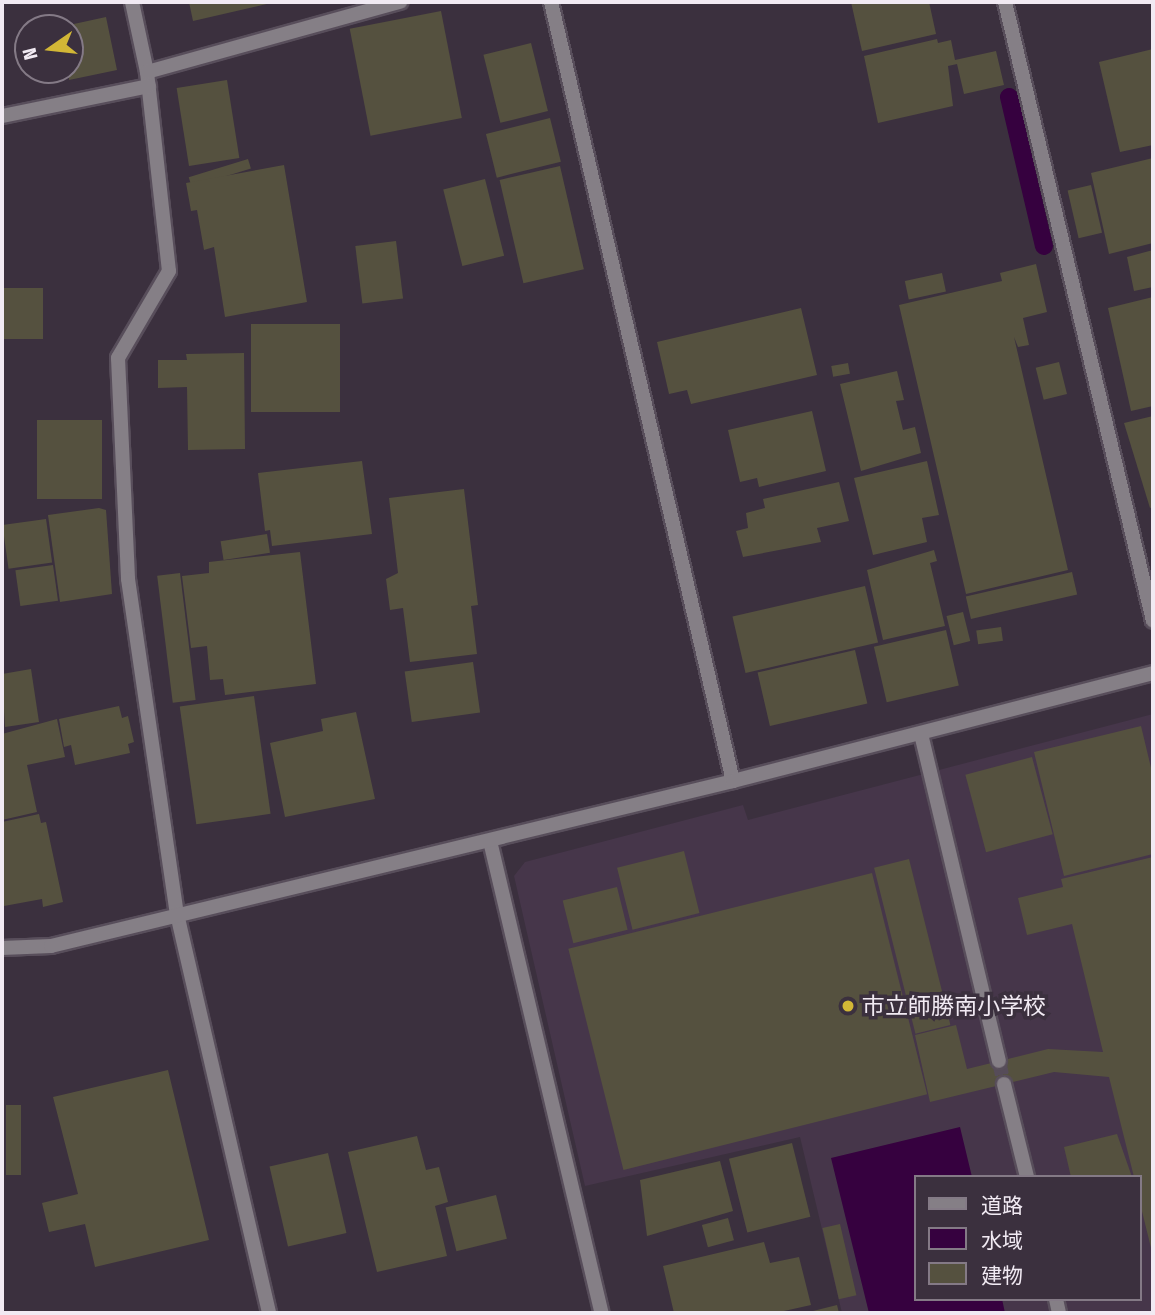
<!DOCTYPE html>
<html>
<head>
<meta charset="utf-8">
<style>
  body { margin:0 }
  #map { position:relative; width:1155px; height:1315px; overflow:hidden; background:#3b303e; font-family:"Fira Sans Condensed","Noto Sans JP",sans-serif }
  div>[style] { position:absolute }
  .built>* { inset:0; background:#46364a }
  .water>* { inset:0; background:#36013f }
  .stream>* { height:18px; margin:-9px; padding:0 9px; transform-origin:9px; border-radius:9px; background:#36013f }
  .building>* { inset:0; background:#55513f; transform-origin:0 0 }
  .minor-tunnel>* { height:14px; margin-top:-7px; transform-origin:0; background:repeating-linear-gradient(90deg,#564c59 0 14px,transparent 0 21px) }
  .roads { filter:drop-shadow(2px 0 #584e5b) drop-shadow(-2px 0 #584e5b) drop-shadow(0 2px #584e5b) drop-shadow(0 -2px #584e5b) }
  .minor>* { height:14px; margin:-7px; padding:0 7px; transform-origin:7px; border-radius:7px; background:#857f86 }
  .dots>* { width:19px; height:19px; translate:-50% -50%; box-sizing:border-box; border:4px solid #3b303e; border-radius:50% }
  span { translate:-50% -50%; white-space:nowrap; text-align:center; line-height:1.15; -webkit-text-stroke:7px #3b303e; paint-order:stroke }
  .poi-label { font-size:23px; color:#f1eaf3 }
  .left { translate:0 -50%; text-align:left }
  .frame { position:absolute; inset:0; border:4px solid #f1eaf3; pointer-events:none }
  .legend { position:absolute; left:914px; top:1175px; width:228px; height:126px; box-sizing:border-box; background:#3b303e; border:2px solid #847a86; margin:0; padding:9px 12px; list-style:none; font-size:21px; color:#f1eaf3 }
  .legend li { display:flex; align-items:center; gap:14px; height:35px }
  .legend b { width:35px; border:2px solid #847a86 }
  .north { position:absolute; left:14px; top:14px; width:70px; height:70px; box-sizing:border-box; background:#3b303e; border:2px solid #847a86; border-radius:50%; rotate:256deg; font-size:19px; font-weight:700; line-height:28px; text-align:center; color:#f1eaf3 }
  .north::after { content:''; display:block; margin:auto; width:24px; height:32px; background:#d2b736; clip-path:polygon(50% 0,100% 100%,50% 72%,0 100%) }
</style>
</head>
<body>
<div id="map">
  <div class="built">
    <div style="clip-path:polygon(evenodd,1153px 714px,1153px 1313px,842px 1313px,800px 1137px,585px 1186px,514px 876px,525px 862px,743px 805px,748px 820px,1153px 714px,915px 1177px,1139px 1177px,1139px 1299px,915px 1299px,915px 1177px)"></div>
  </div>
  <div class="water">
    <div style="clip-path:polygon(960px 1127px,972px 1177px,915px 1177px,915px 1299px,1002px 1299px,1005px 1313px,869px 1313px,831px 1158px)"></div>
  </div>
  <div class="stream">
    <div style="left:1009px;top:97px;width:153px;rotate:76.8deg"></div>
  </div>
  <div class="building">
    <div style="clip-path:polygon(189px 2px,271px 2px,271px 3px,193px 21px)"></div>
    <div style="clip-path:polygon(851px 2px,929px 2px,936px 34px,862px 51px)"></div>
    <div style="left:441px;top:11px;width:109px;height:93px;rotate:79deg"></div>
    <div style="clip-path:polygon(106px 17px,117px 70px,69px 80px,70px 28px,60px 27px)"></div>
    <div style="clip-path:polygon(937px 39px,938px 43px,951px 40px,955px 60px,996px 51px,1004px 85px,964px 94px,957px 64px,948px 66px,953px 106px,878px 123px,864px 56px)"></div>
    <div style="left:531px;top:43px;width:70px;height:49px;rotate:76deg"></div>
    <div style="clip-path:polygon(1153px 49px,1153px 145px,1120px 152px,1099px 62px)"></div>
    <div style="left:227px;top:80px;width:79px;height:51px;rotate:81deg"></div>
    <div style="left:550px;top:118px;width:45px;height:66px;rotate:76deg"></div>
    <div style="clip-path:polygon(1153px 158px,1153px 243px,1109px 254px,1091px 173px)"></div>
    <div style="left:248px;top:159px;width:10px;height:62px;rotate:73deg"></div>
    <div style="clip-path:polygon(284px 165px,307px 302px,225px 317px,214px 247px,204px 250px,197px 210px,191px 211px,186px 183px)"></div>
    <div style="left:560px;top:166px;width:106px;height:62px;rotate:77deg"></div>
    <div style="left:485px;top:179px;width:79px;height:43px;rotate:76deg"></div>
    <div style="left:1091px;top:185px;width:49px;height:24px;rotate:77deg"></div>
    <div style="left:396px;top:241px;width:58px;height:41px;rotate:83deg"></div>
    <div style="clip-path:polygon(1153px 250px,1153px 287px,1134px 291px,1127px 257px)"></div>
    <div style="clip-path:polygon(1036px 264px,1047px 312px,1023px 318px,1029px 345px,1018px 347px,1014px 337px,1068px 570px,966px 594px,899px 305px,1002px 281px,1000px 273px)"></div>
    <div style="left:942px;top:273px;width:19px;height:38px;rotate:78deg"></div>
    <div style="left:43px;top:288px;width:51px;height:41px;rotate:90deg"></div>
    <div style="clip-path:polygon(1153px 297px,1153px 406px,1131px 411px,1108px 308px)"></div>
    <div style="clip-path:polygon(801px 308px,817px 375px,691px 404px,687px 390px,669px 394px,657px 342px)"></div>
    <div style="left:340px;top:324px;width:88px;height:89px;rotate:90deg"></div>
    <div style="clip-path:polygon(244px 353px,245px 449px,188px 450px,187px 387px,158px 388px,158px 360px,187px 360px,186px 354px)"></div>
    <div style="left:1059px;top:362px;width:33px;height:24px;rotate:76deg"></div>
    <div style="left:848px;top:363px;width:11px;height:17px;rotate:80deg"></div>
    <div style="clip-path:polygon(897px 371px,904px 400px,896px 401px,903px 430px,915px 427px,921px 453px,861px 471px,840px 384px)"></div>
    <div style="clip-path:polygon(812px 411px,826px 471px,759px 487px,757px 478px,740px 482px,728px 430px)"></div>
    <div style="clip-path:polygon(1153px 416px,1153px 507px,1150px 508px,1124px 423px)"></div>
    <div style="left:37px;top:420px;width:65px;height:79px"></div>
    <div style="clip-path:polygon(362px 461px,372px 534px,272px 546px,270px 530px,265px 531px,258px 473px)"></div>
    <div style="clip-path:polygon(927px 461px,939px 515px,922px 518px,927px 542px,873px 555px,854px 478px)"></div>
    <div style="clip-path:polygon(839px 482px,849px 521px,817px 528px,821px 542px,743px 557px,736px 531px,748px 528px,746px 513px,765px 508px,763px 499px)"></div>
    <div style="clip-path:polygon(464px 489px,478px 605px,471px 606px,477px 654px,410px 662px,403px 608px,390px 610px,386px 579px,398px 573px,389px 498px)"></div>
    <div style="clip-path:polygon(99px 508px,106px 510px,112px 594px,60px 602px,48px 515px)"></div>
    <div style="left:46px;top:519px;width:44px;height:44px;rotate:82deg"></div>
    <div style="left:267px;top:534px;width:19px;height:47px;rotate:81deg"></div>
    <div style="clip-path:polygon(934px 550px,937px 561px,930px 563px,945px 626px,883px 640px,867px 570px)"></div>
    <div style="clip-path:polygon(300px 552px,316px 684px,225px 695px,223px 679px,210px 680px,207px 646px,191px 648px,182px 576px,209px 573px,209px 562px)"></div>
    <div style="left:53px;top:565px;width:36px;height:38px;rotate:82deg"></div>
    <div style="left:1072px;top:572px;width:23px;height:109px;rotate:77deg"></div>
    <div style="left:180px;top:573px;width:128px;height:23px;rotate:83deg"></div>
    <div style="left:865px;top:586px;width:58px;height:136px;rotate:77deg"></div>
    <div style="left:963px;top:612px;width:30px;height:17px;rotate:76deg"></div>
    <div style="left:1001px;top:627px;width:14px;height:25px;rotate:82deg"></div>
    <div style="left:946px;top:630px;width:57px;height:74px;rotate:77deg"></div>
    <div style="left:855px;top:650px;width:55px;height:100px;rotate:77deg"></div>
    <div style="left:473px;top:662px;width:51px;height:69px;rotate:82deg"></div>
    <div style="clip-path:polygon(31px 669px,39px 722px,5px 727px,2px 674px)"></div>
    <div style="left:254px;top:696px;width:119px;height:75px;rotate:82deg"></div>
    <div style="clip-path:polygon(119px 706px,122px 718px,128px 716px,134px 742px,128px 744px,130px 753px,75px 765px,71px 745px,64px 747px,59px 719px)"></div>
    <div style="clip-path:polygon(356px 712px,375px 799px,285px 817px,270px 743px,323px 731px,321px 719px)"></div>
    <div style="clip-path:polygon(57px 719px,65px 757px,27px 765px,37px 812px,2px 820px,2px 734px)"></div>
    <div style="clip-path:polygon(1141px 726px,1153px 776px,1153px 854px,1064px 876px,1034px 752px)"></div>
    <div style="left:1032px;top:757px;width:80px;height:69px;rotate:75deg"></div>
    <div style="clip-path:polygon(39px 814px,41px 823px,46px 822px,63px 902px,43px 907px,42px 899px,4px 906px,2px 822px)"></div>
    <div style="left:684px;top:851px;width:64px;height:69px;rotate:76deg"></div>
    <div style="clip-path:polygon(1153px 857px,1153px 1252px,1152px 1252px,1139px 1199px,1139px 1177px,1134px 1177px,1109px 1077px,1054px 1072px,930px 1102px,915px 1035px,956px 1025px,967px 1069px,1048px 1049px,1103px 1052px,1072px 924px,1027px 935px,1018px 898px,1063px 887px,1061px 879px)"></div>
    <div style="left:909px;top:859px;width:171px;height:36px;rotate:76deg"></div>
    <div style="left:872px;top:873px;width:228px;height:313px;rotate:76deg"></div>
    <div style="left:617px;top:887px;width:44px;height:56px;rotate:76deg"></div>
    <div style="clip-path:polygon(168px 1070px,209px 1240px,95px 1267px,85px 1224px,49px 1232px,42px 1203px,78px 1194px,53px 1097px)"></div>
    <div style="left:6px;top:1105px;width:15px;height:70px"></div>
    <div style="clip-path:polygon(1117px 1134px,1132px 1177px,1071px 1177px,1064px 1147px)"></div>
    <div style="clip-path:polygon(417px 1136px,426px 1170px,439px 1167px,448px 1202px,435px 1206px,447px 1256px,377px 1272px,348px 1152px)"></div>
    <div style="left:792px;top:1143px;width:76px;height:65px;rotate:76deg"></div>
    <div style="left:328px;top:1153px;width:82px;height:60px;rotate:77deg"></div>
    <div style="clip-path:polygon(720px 1161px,733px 1211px,647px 1236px,640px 1180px)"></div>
    <div style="left:496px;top:1195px;width:45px;height:52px;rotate:76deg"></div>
    <div style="left:728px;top:1218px;width:23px;height:27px;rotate:75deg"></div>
    <div style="left:840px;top:1224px;width:73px;height:18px;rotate:77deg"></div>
    <div style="clip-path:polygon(764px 1242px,770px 1263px,799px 1257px,811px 1305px,775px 1313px,674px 1313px,663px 1266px)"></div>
    <div style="clip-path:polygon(837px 1305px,839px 1313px,809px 1313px,809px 1312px)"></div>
  </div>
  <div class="minor-tunnel">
    <div style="left:999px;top:1061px;width:24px;rotate:78deg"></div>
  </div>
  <div class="roads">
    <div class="minor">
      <div style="left:132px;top:2px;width:72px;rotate:77.9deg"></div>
      <div style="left:147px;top:72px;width:200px;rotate:83.7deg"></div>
      <div style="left:169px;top:271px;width:101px;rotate:120.4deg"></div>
      <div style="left:118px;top:358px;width:221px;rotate:87.4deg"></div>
      <div style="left:128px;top:579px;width:339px;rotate:81.7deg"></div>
      <div style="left:177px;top:914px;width:409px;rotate:77deg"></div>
      <div style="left:551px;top:2px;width:800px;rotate:76.85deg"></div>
      <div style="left:1005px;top:2px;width:636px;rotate:76.55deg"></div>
      <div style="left:147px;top:72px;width:263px;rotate:-15.5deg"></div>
      <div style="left:2px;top:116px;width:150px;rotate:-11.5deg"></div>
      <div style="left:921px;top:734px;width:336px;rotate:76.6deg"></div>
      <div style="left:490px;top:841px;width:485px;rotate:76.7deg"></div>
      <div style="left:2px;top:948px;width:49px;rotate:-2.3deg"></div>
      <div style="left:51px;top:946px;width:702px;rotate:-13.6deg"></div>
      <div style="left:733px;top:781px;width:434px;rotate:-14.4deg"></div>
      <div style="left:1004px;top:1084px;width:96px;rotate:76.1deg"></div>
      <div style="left:1056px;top:1299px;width:14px;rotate:78deg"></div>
    </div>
  </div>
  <div class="dots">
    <div style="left:848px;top:1006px;background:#d2b736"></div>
  </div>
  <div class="poi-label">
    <span class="left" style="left:862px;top:1006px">市立師勝南小学校</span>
  </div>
  <div class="frame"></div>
  <ul class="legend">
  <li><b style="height:9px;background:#857f86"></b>道路</li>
  <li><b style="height:19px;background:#36013f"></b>水域</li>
  <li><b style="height:19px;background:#55513f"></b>建物</li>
  </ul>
  <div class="north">N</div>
</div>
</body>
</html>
